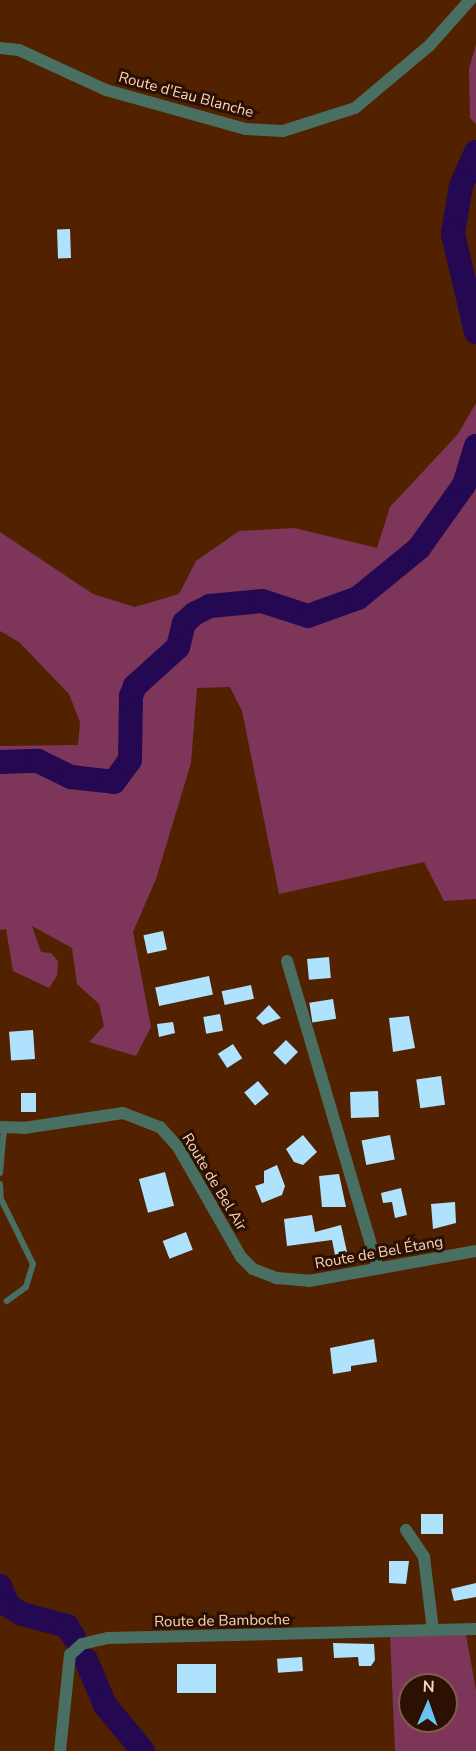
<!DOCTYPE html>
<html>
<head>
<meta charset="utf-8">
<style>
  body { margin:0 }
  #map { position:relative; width:476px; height:1751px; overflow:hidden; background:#512100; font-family:"Nunito Sans",sans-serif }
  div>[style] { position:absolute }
  .green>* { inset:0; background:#7d3659 }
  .river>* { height:24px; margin:-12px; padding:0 12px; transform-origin:12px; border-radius:12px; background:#240952 }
  .building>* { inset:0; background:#afe2fc; transform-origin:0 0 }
  .service>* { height:6px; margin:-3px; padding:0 3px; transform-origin:3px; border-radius:3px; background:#496f62 }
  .minor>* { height:12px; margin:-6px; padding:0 6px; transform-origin:6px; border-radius:6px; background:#496f62 }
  span { translate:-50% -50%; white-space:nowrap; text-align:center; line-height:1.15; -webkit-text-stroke:6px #2c1001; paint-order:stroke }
  .street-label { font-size:15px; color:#fad3bd }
  .north { position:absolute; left:398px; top:1673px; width:60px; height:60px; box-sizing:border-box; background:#2c1001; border:2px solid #7e5e4c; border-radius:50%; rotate:2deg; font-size:16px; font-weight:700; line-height:24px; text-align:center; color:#fad3bd }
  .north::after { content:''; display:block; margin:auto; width:21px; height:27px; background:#68c4f0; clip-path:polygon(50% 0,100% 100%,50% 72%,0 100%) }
</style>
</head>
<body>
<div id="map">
  <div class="green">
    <div style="clip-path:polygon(476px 44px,476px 124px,470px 118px,469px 69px)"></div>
    <div style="clip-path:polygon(476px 403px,476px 899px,444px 901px,424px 862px,279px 894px,242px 711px,230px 687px,197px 688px,191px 763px,156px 879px,133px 932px,151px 1027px,136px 1056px,89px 1042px,104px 1026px,99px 1004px,77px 984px,72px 948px,32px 926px,41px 952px,51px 953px,58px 961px,57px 976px,49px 988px,13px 971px,6px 929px,0 930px,0 746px,78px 745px,80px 722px,69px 694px,19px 642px,0 631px,0 532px,93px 594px,135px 607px,179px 594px,196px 561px,239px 531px,294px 528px,377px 548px,390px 507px,458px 434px)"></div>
    <div style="clip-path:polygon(evenodd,466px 1635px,476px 1690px,476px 1751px,395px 1751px,390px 1636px,466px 1635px,410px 1685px,446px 1685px,446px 1721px,410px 1721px,410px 1685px)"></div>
  </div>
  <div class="river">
    <div style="left:476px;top:152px;width:36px;rotate:114deg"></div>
    <div style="left:461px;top:185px;width:50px;rotate:99.3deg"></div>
    <div style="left:453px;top:234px;width:101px;rotate:76.8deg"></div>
    <div style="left:0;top:762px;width:38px;rotate:-2deg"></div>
    <div style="left:38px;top:761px;width:37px;rotate:26deg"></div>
    <div style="left:71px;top:777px;width:43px;rotate:6.6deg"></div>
    <div style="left:114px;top:782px;width:27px;rotate:-54deg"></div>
    <div style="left:130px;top:760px;width:64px;rotate:-89.1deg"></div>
    <div style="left:131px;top:696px;width:11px;rotate:-68deg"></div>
    <div style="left:135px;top:686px;width:58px;rotate:-42.2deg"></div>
    <div style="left:178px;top:647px;width:25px;rotate:-76deg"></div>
    <div style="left:184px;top:623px;width:13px;rotate:-42deg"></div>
    <div style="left:194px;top:614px;width:18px;rotate:-27deg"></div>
    <div style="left:210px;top:606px;width:52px;rotate:-5.5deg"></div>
    <div style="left:262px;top:601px;width:48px;rotate:18.1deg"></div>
    <div style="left:308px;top:616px;width:53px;rotate:-19.8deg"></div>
    <div style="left:358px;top:598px;width:79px;rotate:-39.3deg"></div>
    <div style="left:419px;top:548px;width:77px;rotate:-54.5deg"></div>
    <div style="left:464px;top:485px;width:41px;rotate:-72.9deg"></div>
    <div style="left:0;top:1586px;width:22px;rotate:66deg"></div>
    <div style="left:9px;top:1606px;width:15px;rotate:32deg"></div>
    <div style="left:22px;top:1614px;width:47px;rotate:14.9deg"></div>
    <div style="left:67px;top:1626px;width:13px;rotate:58deg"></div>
    <div style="left:86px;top:1660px;width:49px;rotate:67.1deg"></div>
    <div style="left:105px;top:1705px;width:60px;rotate:50.4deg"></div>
  </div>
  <div class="building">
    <div style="left:70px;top:229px;width:29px;height:13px;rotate:88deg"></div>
    <div style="left:163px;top:931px;width:19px;height:20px;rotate:78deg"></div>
    <div style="left:329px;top:957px;width:21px;height:22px;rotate:85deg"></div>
    <div style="left:209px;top:976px;width:19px;height:55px;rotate:78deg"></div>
    <div style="left:251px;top:985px;width:14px;height:30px;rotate:78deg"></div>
    <div style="left:333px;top:999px;width:20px;height:24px;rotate:81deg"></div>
    <div style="clip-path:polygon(269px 1005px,281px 1018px,263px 1025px,256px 1018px)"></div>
    <div style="left:220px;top:1014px;width:17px;height:17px;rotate:80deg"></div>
    <div style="clip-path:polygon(409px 1016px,415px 1048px,393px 1052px,389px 1018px)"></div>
    <div style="clip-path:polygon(173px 1022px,175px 1033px,159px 1037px,157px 1024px)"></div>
    <div style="left:33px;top:1030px;width:29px;height:24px;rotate:86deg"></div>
    <div style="left:286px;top:1040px;width:17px;height:18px;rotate:45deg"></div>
    <div style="left:233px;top:1044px;width:17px;height:18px;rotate:57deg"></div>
    <div style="left:441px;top:1076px;width:29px;height:25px;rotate:82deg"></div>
    <div style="left:258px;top:1081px;width:17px;height:18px;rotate:50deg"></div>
    <div style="left:378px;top:1091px;width:26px;height:28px;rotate:88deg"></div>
    <div style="left:21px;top:1093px;width:15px;height:19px"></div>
    <div style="clip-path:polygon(303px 1135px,317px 1152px,303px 1165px,294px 1162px,286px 1149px)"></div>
    <div style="left:390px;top:1135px;width:25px;height:29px;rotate:79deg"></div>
    <div style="clip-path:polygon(277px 1165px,285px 1186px,282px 1195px,262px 1203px,255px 1186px,264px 1183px,264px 1171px)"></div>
    <div style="left:165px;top:1172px;width:35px;height:27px;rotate:75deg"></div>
    <div style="clip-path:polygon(339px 1174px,346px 1207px,322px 1207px,319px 1176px)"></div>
    <div style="clip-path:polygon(401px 1188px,407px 1215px,395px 1218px,392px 1202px,383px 1203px,381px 1193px)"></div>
    <div style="clip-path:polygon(455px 1202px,456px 1223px,433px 1229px,431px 1204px)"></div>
    <div style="clip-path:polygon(312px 1215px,315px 1232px,341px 1225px,347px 1252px,335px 1255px,332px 1240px,287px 1246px,284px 1219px)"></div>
    <div style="left:186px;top:1232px;width:19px;height:25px;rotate:69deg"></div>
    <div style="clip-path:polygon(374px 1339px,377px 1362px,351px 1366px,351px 1371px,333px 1374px,330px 1348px)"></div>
    <div style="left:421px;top:1514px;width:22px;height:20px"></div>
    <div style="clip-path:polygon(389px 1561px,409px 1561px,406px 1584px,389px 1583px)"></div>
    <div style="clip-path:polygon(476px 1583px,476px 1597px,454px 1601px,451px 1589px)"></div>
    <div style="clip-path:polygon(333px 1643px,374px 1644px,375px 1660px,371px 1666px,359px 1666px,358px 1657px,334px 1658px)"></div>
    <div style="left:302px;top:1657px;width:14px;height:25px;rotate:86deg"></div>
    <div style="left:216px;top:1664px;width:29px;height:39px;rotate:90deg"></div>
  </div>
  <div class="service">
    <div style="left:0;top:1173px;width:45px;rotate:-84.9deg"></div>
    <div style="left:0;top:1184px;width:17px;rotate:87deg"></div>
    <div style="left:1px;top:1199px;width:72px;rotate:63.8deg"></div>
    <div style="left:33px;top:1264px;width:24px;rotate:107deg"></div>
    <div style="left:26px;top:1287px;width:24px;rotate:144deg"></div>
  </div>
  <div class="minor">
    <div style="left:0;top:48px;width:19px;rotate:6deg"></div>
    <div style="left:19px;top:50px;width:96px;rotate:24.7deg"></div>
    <div style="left:106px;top:90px;width:145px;rotate:15.6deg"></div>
    <div style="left:246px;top:129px;width:37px;rotate:3deg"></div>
    <div style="left:283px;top:131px;width:76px;rotate:-17.7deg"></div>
    <div style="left:355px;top:108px;width:97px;rotate:-40deg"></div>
    <div style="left:429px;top:46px;width:62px;rotate:-48.3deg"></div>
    <div style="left:287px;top:961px;width:320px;rotate:73.5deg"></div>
    <div style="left:0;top:1127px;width:24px;rotate:2deg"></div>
    <div style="left:24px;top:1128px;width:100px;rotate:-8.6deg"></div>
    <div style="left:123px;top:1113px;width:40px;rotate:21deg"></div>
    <div style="left:160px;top:1127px;width:27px;rotate:48deg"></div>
    <div style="left:178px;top:1147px;width:127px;rotate:60.2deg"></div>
    <div style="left:241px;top:1257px;width:17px;rotate:45deg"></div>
    <div style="left:253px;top:1269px;width:26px;rotate:21deg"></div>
    <div style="left:277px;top:1278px;width:32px;rotate:5deg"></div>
    <div style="left:309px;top:1281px;width:170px;rotate:-10.2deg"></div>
    <div style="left:406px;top:1530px;width:32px;rotate:56deg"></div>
    <div style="left:424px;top:1557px;width:74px;rotate:83deg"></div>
    <div style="left:60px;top:1751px;width:97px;rotate:-84.1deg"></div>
    <div style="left:70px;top:1655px;width:16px;rotate:-43deg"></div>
    <div style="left:82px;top:1644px;width:27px;rotate:-13deg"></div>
    <div style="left:108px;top:1638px;width:368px;rotate:-1.4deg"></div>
  </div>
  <div class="street-label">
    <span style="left:186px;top:95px;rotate:15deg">Route d'Eau Blanche</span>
    <span style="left:214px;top:1182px;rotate:59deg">Route de Bel Air</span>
    <span style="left:379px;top:1253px;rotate:-10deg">Route de Bel Étang</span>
    <span style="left:222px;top:1621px;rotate:-1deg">Route de Bamboche</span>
  </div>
  <div class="north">N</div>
</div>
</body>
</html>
